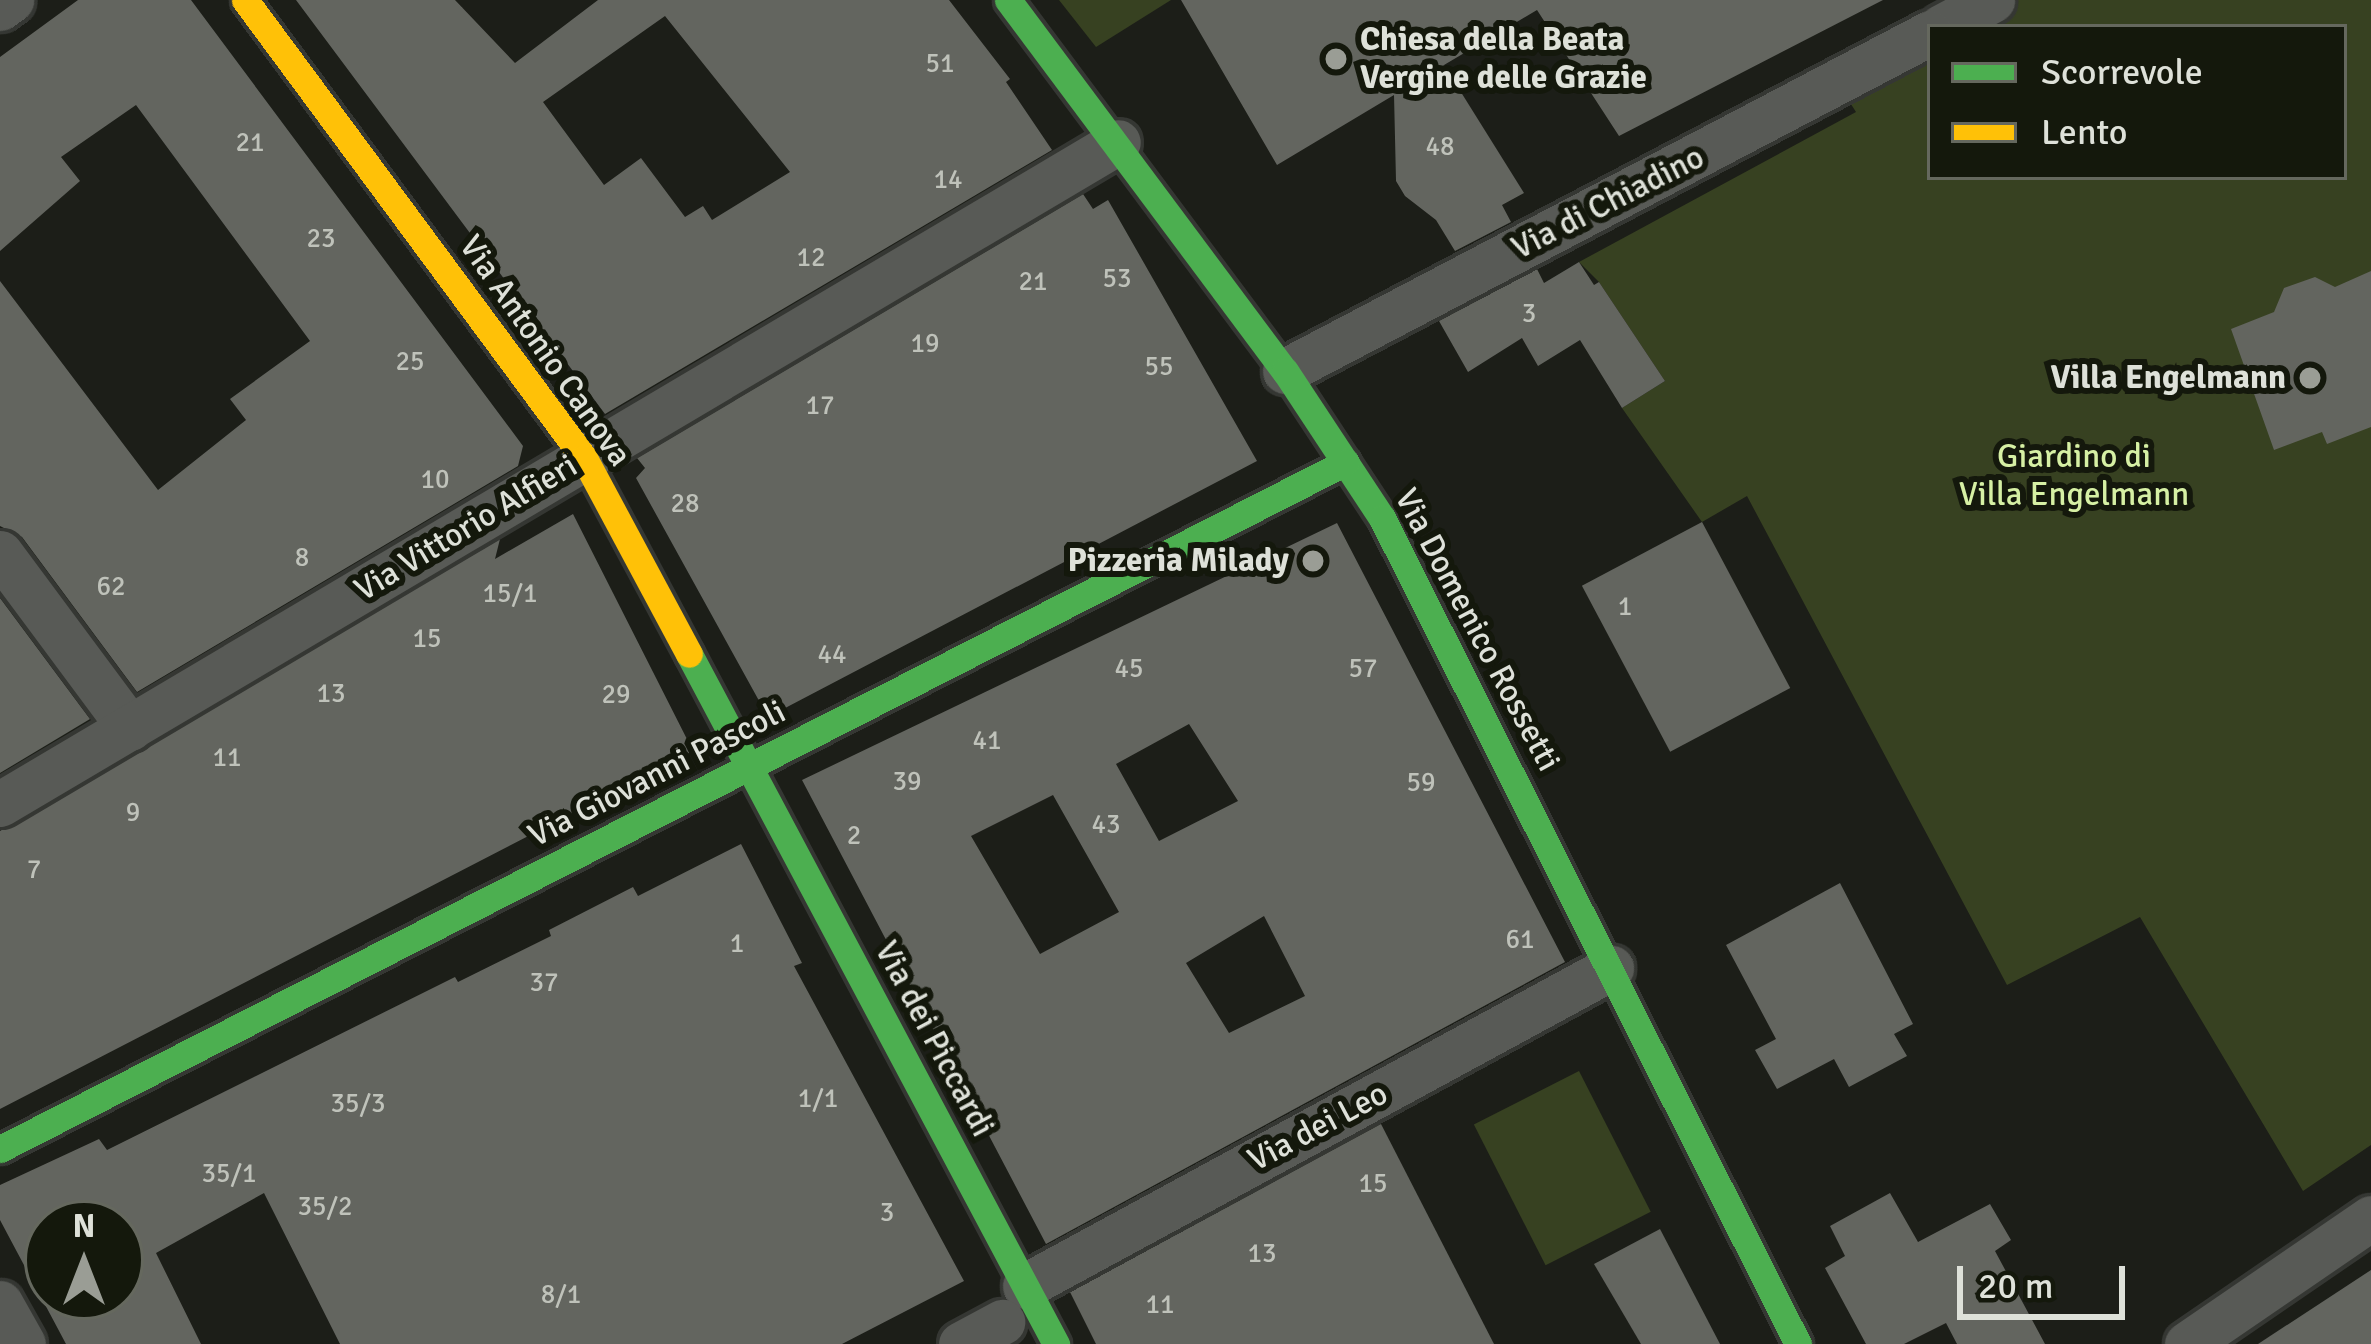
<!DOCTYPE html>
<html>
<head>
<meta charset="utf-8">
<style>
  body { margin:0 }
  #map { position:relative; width:2371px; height:1344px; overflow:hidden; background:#1c1e18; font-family:Signika,sans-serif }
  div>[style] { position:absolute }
  .green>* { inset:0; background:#374121; transform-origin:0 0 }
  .building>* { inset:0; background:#63655f; transform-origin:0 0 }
  .roads { filter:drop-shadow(3px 0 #353733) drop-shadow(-3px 0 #353733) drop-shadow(0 3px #353733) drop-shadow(0 -3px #353733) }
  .street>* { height:45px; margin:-22.5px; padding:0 22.5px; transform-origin:22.5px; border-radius:22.5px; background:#585a56 }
  .fast>* { height:27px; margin:-13.5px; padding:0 13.5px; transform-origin:13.5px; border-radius:13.5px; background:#4caf50 }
  .slow>* { height:27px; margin:-13.5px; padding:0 13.5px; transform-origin:13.5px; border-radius:13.5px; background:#ffc107 }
  .dots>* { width:33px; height:33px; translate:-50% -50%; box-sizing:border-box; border:6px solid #14180c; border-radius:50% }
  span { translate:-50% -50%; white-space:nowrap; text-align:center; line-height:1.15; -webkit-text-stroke:12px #14180c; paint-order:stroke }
  .number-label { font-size:27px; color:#bfc2ba }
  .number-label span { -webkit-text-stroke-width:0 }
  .poi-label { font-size:33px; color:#dee1d9; font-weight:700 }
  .left { translate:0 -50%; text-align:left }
  .right { translate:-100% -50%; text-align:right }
  .street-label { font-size:33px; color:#dee1d9 }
  .park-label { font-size:33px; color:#d6f0a4 }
  .legend { position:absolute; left:1927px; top:24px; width:420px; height:156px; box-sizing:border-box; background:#14180c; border:3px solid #65685e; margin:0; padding:15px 21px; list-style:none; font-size:36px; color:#dee1d9 }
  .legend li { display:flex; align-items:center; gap:24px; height:60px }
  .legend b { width:60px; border:3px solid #65685e }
  .north { position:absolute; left:24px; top:1200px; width:120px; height:120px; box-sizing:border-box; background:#14180c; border:3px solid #65685e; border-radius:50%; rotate:0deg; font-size:33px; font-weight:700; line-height:48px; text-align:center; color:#dee1d9 }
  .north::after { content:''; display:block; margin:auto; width:42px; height:54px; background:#9a9d95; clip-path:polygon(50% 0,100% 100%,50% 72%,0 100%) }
  .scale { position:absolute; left:1957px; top:1266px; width:168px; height:54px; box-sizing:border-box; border:6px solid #dee1d9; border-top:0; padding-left:15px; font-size:36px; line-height:42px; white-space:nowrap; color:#dee1d9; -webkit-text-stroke:9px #14180c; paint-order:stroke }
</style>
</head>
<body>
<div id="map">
  <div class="green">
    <div style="clip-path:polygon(1059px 0,1171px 0,1096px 47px)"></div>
    <div style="clip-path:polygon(2014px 0,2371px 0,2371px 1145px,2303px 1191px,2140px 917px,2007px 985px,1747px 496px,1702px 522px,1622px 408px,1665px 381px,1599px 282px,1579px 262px,1856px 112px,1840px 87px,1930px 42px,1930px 177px,2344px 177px,2344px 27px,1960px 27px)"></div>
    <div style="left:1579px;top:1071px;width:158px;height:118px;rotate:63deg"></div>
  </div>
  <div class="building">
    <div style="clip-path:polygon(78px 0,191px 0,523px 446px,518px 466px,137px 692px,22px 537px,0 526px,0 281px,158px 490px,246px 420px,230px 399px,310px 341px,136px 105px,61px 157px,80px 181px,0 251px,0 57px)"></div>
    <div style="clip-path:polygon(evenodd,296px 0,455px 0,515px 63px,598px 0,949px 0,1010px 79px,1006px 82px,1052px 150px,605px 414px,296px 0,665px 16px,790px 172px,712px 220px,703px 206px,685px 217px,641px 158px,604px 185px,543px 102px,665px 16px)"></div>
    <div style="clip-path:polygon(1181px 0,1883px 0,1619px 136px,1537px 10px,1444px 65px,1524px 193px,1502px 205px,1511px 222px,1455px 251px,1436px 220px,1405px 196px,1396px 181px,1394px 95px,1277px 165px)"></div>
    <div style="clip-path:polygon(1083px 194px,1093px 209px,1108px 200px,1257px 461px,768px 717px,636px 478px,645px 468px,637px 458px)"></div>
    <div style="clip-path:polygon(1579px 262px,1594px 285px,1599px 282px,1665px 381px,1622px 408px,1580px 340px,1538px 366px,1522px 338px,1468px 372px,1439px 321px,1537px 269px,1544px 283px)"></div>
    <div style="clip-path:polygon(2371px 271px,2371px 427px,2327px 444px,2322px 432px,2274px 450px,2231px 329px,2274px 312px,2284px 288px,2315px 277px,2335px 287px)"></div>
    <div style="clip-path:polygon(573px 514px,693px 751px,0 1109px,0 831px,500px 539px,495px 559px)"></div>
    <div style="left:1702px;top:522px;width:188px;height:136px;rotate:62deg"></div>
    <div style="clip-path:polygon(evenodd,1337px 523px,1565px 962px,1046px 1244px,802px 780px,1337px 523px,1189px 724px,1238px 801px,1159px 841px,1116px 764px,1189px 724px,1337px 523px,1053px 795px,1119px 912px,1040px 954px,971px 836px,1053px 795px,1337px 523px,1264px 916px,1305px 996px,1229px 1033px,1186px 963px,1264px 916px)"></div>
    <div style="clip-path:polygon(0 598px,90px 719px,0 773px)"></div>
    <div style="clip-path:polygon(evenodd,741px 844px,802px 963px,794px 966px,964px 1281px,842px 1344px,340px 1344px,264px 1193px,156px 1253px,201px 1344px,66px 1344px,0 1220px,0 1185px,99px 1139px,107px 1150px,455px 977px,458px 982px,551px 936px,549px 930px,633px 887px,638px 896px,741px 844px,48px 1224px,120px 1224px,120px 1296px,48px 1296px,48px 1224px)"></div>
    <div style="clip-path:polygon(1840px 883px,1913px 1024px,1894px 1034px,1907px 1056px,1849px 1087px,1834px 1059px,1777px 1089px,1755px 1050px,1776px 1039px,1726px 945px)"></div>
    <div style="clip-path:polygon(1381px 1124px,1494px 1344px,1096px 1344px,1070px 1292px)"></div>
    <div style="clip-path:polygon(1890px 1193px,1918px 1242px,1990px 1204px,2011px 1240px,1995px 1251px,2045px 1344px,1957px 1344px,1946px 1323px,1904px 1344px,1866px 1344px,1825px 1268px,1845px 1256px,1830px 1226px)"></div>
    <div style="clip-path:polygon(1660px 1229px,1720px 1344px,1641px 1344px,1594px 1264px)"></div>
    <div style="clip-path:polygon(2371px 1270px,2371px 1344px,2258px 1344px)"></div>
  </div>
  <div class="roads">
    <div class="street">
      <div style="left:0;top:8px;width:14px;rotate:-36deg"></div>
      <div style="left:1941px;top:27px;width:58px;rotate:-27.9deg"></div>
      <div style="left:1285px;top:371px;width:728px;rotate:-27.66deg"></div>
      <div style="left:0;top:553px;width:218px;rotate:53.4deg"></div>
      <div style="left:0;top:804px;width:1299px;rotate:-30.63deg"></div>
      <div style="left:1025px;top:1286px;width:667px;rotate:-28.49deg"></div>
      <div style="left:0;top:1303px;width:47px;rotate:60.7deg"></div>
      <div style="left:961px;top:1344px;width:47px;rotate:-28.2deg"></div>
      <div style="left:2187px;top:1344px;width:223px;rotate:-34.4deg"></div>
    </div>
    <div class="fast">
      <div style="left:1008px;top:0;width:463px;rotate:53.3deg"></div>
      <div style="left:1285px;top:371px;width:176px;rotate:56.6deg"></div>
      <div style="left:1382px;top:518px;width:925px;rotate:63.27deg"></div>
      <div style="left:689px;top:654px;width:782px;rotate:61.99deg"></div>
      <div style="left:0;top:1149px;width:1511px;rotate:-27.04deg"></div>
    </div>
    <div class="slow">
      <div style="left:245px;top:0;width:570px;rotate:53.49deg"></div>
      <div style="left:584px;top:458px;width:222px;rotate:61.8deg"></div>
    </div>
  </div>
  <div class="dots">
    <div style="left:1336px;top:59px;background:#9a9d95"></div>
    <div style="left:2310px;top:378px;background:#9a9d95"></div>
    <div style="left:1313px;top:561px;background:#9a9d95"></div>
  </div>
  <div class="number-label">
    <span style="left:940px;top:64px">51</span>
    <span style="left:250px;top:143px">21</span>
    <span style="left:1440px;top:147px">48</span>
    <span style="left:948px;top:180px">14</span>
    <span style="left:321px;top:239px">23</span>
    <span style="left:811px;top:258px">12</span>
    <span style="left:1117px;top:279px">53</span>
    <span style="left:1033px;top:282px">21</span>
    <span style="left:1529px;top:314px">3</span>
    <span style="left:925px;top:344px">19</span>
    <span style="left:410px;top:362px">25</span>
    <span style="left:1159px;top:367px">55</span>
    <span style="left:820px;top:406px">17</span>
    <span style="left:435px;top:480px">10</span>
    <span style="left:685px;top:504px">28</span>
    <span style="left:302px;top:558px">8</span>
    <span style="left:111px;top:587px">62</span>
    <span style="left:510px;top:594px">15/1</span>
    <span style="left:1625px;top:607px">1</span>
    <span style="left:427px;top:639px">15</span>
    <span style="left:832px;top:655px">44</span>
    <span style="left:1129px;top:669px">45</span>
    <span style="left:1363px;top:669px">57</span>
    <span style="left:331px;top:694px">13</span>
    <span style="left:616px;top:695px">29</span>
    <span style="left:987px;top:741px">41</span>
    <span style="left:227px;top:758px">11</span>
    <span style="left:907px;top:782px">39</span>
    <span style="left:1421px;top:783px">59</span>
    <span style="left:133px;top:813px">9</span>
    <span style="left:1106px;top:825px">43</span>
    <span style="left:854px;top:836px">2</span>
    <span style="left:34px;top:870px">7</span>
    <span style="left:1520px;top:940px">61</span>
    <span style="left:737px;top:944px">1</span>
    <span style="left:544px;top:983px">37</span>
    <span style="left:818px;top:1099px">1/1</span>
    <span style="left:358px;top:1104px">35/3</span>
    <span style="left:229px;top:1174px">35/1</span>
    <span style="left:1373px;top:1184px">15</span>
    <span style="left:325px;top:1207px">35/2</span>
    <span style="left:887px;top:1213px">3</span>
    <span style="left:1262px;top:1254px">13</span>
    <span style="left:561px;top:1295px">8/1</span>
    <span style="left:1160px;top:1305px">11</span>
  </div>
  <div class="poi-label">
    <span class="left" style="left:1360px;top:59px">Chiesa della Beata<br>Vergine delle Grazie</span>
    <span class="right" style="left:2286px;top:378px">Villa Engelmann</span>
    <span class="right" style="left:1289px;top:561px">Pizzeria Milady</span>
  </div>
  <div class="street-label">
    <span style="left:1608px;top:203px;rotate:-27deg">Via di Chiadino</span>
    <span style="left:545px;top:351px;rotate:55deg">Via Antonio Canova</span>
    <span style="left:466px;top:528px;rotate:-31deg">Via Vittorio Alfieri</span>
    <span style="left:1477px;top:630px;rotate:62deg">Via Domenico Rossetti</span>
    <span style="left:657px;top:774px;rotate:-27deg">Via Giovanni Pascoli</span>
    <span style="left:934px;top:1039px;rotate:62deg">Via dei Piccardi</span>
    <span style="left:1318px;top:1127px;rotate:-28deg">Via dei Leo</span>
  </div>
  <div class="park-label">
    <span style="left:2074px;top:476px">Giardino di<br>Villa Engelmann</span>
  </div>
  <ul class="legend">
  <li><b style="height:15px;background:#4caf50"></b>Scorrevole</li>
  <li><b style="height:15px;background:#ffc107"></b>Lento</li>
  </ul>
  <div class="north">N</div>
  <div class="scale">20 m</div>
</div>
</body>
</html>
